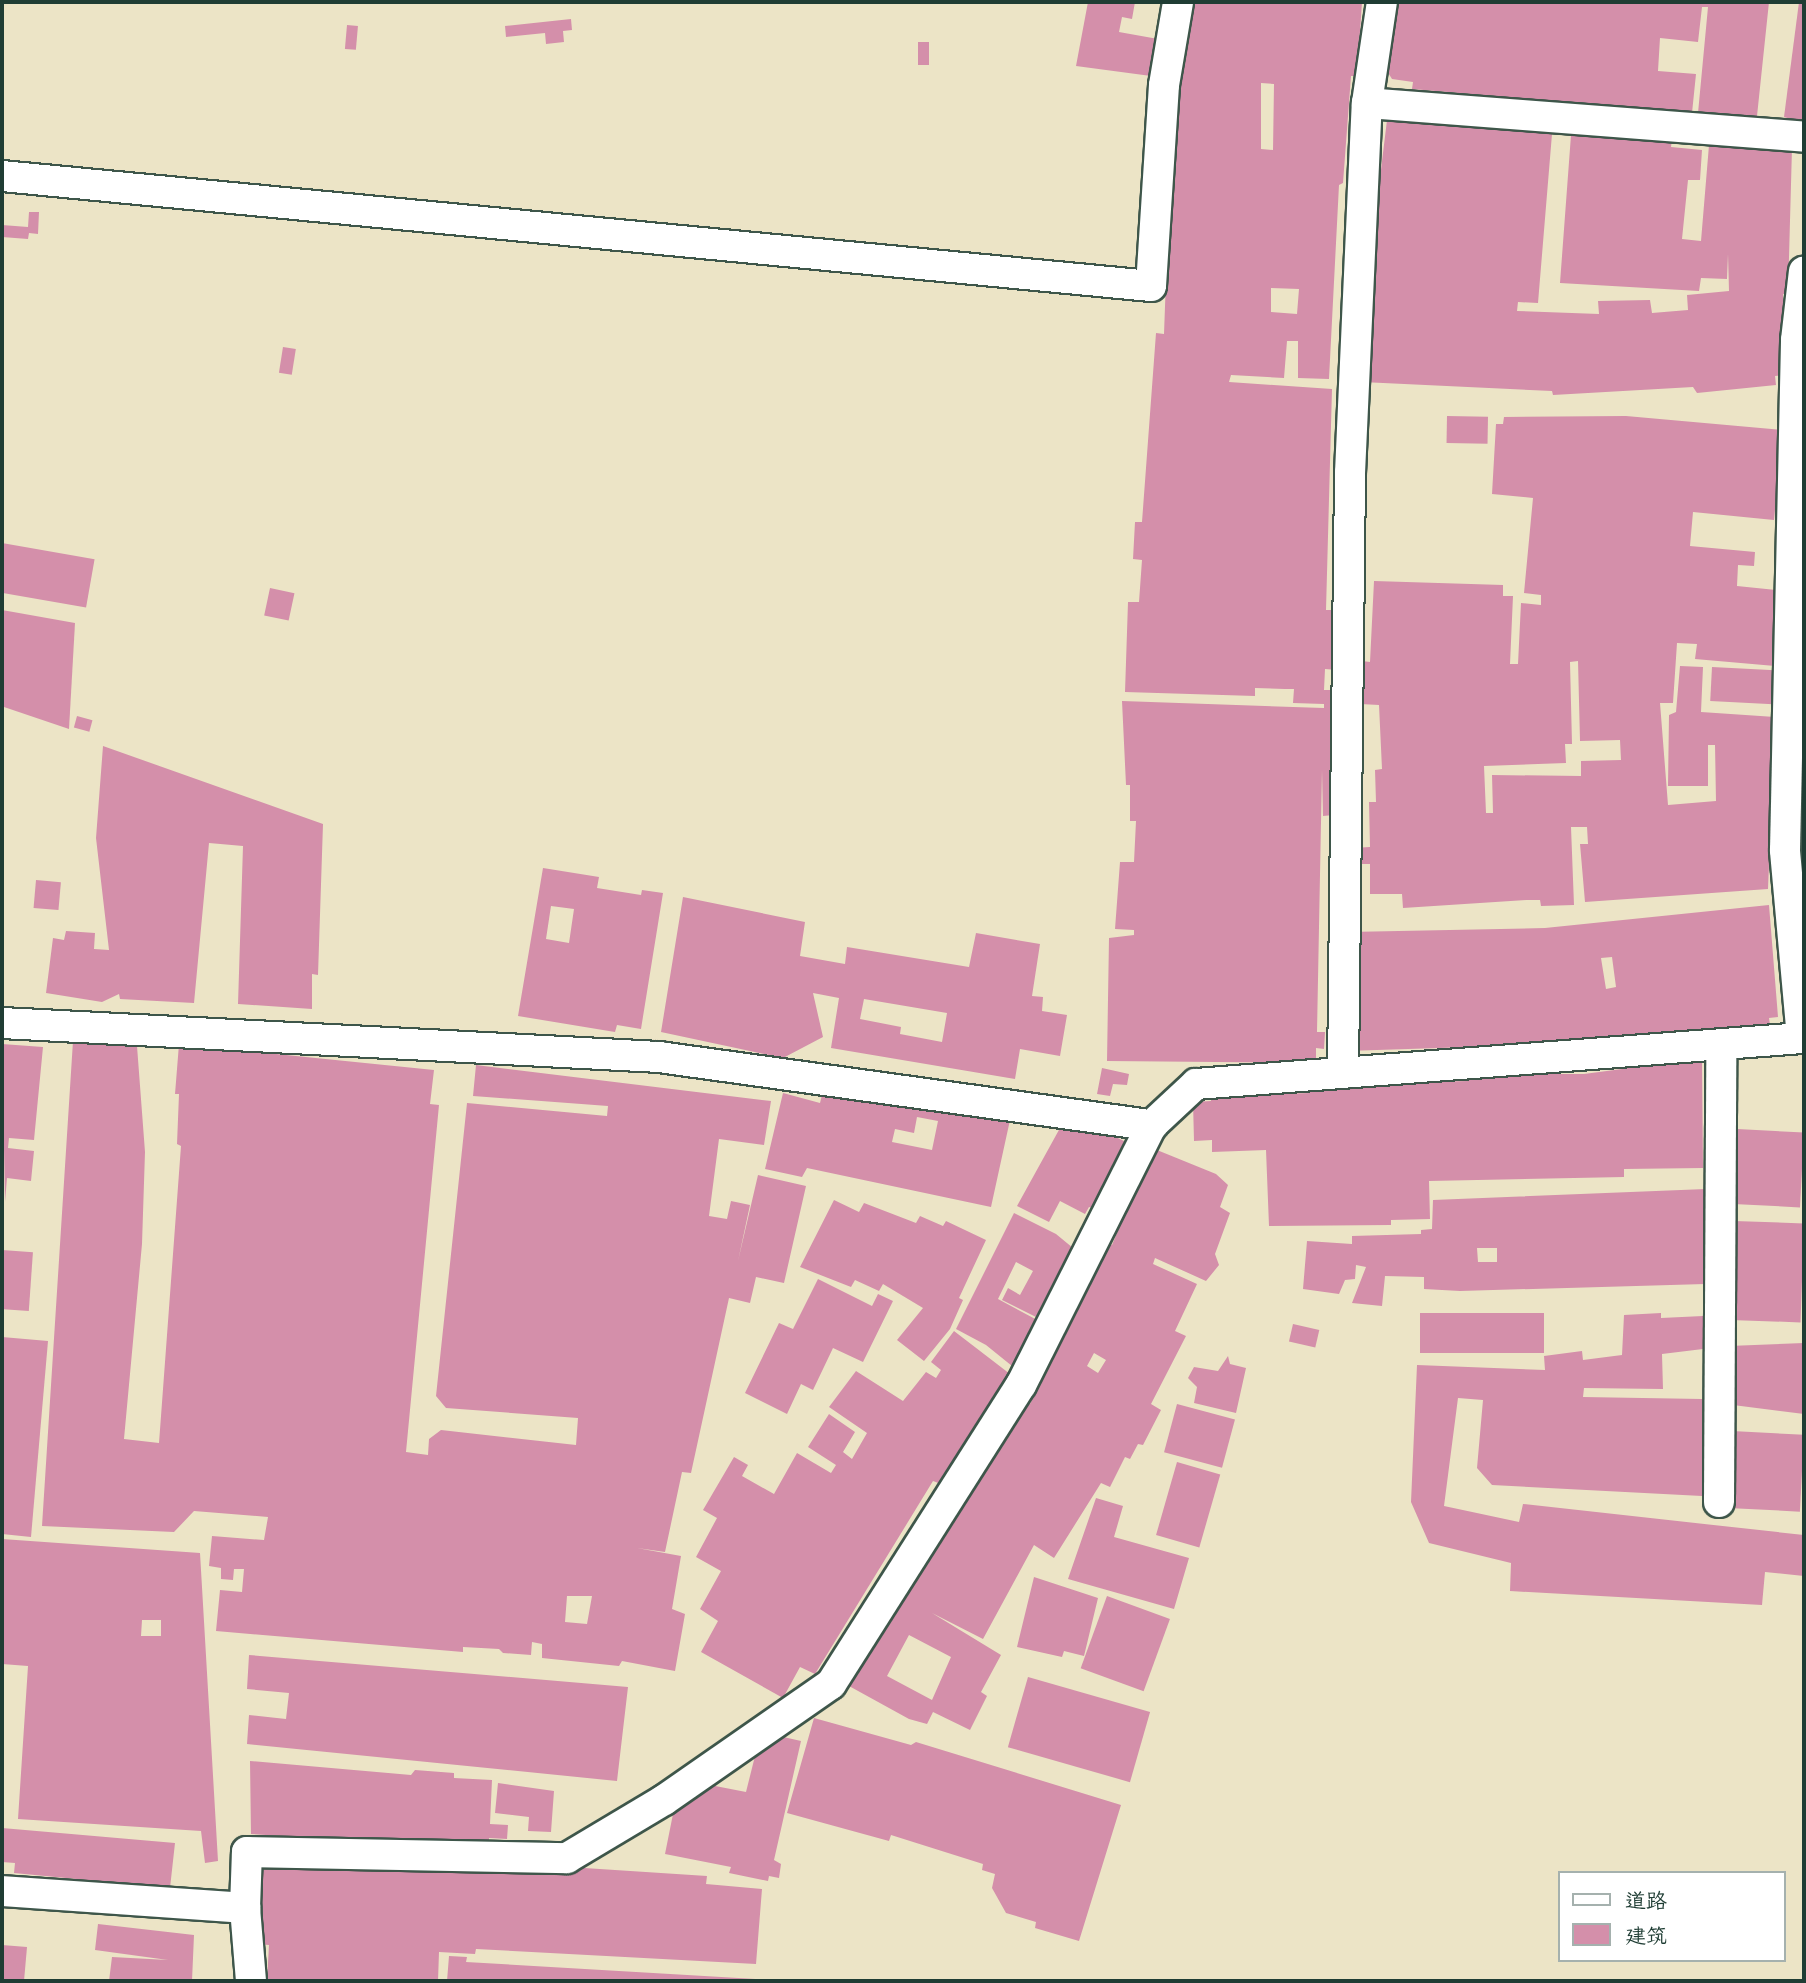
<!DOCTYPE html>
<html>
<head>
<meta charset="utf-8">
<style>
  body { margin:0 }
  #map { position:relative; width:1806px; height:1983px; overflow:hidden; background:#ece4c6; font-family:Mali,"LXGW WenKai TC",sans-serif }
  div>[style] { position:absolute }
  .building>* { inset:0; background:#d48faa; transform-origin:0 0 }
  .roads { filter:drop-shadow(2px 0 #3e564a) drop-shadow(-2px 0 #3e564a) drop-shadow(0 2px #3e564a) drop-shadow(0 -2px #3e564a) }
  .minor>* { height:30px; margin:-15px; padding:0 15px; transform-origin:15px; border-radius:15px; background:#fff }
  span { translate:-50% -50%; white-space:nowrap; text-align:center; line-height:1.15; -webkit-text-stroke:7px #fff; paint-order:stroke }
  .frame { position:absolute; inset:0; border:4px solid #1f3d34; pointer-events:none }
  .legend { position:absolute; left:1558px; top:1871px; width:228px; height:91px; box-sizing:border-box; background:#fff; border:2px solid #a5b1ae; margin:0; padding:9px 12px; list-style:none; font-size:21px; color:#1f3d34 }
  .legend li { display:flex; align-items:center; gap:14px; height:35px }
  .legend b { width:35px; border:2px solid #a5b1ae }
</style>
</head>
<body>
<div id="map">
  <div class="building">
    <div style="clip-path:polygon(1088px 2px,1135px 2px,1132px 19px,1122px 17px,1119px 32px,1158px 39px,1151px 76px,1076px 66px)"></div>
    <div style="clip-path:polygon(evenodd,1189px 2px,1362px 2px,1357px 76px,1351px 76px,1343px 183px,1339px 185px,1329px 379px,1298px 378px,1298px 341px,1287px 341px,1284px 378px,1231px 375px,1229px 382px,1332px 389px,1326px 610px,1338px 610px,1337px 670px,1325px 669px,1324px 690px,1336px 690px,1334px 815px,1323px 816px,1322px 770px,1317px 1032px,1325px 1032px,1324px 1049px,1316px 1048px,1316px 1063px,1107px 1061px,1109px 938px,1134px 935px,1134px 930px,1115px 929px,1120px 862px,1134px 862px,1136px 821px,1130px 821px,1130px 785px,1126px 785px,1122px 701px,1324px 708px,1324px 704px,1293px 703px,1294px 689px,1285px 689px,1255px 688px,1255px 696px,1125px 692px,1128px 602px,1139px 602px,1142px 560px,1133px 559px,1135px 522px,1142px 522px,1156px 333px,1164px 334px,1171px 142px,1189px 2px,1261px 83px,1274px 84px,1273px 150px,1261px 149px,1261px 83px,1189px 2px,1271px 288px,1299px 289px,1297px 314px,1271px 312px,1271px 288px)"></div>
    <div style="clip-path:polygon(1391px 2px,1769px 2px,1757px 116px,1698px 113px,1708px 7px,1702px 7px,1698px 42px,1660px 38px,1658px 71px,1696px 74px,1692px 113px,1412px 89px,1413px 82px,1392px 79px,1387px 71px)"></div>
    <div style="clip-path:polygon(1799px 2px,1804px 2px,1804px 123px,1784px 117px)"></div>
    <div style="clip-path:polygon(571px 19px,572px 30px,563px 31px,564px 42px,546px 44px,545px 33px,506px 37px,505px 26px)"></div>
    <div style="left:347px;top:25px;width:11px;height:24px;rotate:5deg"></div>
    <div style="left:918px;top:42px;width:11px;height:23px"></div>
    <div style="clip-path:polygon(1387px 120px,1552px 134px,1538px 303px,1518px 302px,1517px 311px,1599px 314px,1598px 301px,1650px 300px,1652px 313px,1688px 310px,1687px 295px,1729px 291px,1728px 254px,1727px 279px,1701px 278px,1699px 291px,1560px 283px,1571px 135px,1672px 139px,1671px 147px,1702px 150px,1700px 180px,1688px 180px,1682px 239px,1701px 241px,1709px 145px,1735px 147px,1735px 136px,1792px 148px,1788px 294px,1783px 294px,1784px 375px,1775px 376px,1776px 385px,1697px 393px,1693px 387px,1553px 395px,1552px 391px,1362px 382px,1367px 285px)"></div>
    <div style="clip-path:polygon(29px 212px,39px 212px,38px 234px,29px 233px,28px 239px,2px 237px,2px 225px,28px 227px)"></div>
    <div style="left:283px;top:347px;width:13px;height:26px;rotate:9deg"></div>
    <div style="left:1447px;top:416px;width:41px;height:27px;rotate:1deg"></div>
    <div style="clip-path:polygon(evenodd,1626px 416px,1783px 430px,1774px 520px,1693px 512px,1690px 546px,1755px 552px,1754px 566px,1738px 565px,1737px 586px,1776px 590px,1775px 666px,1695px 659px,1697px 644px,1677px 643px,1673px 703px,1660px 703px,1668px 805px,1716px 801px,1715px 745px,1708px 745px,1708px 786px,1668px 786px,1669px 715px,1676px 712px,1680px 666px,1703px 667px,1701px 712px,1775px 717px,1768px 889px,1585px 902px,1580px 844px,1588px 844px,1587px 827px,1571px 827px,1574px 905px,1541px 906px,1540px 900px,1526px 900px,1403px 908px,1402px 894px,1370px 894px,1370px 864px,1354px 864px,1353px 848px,1370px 847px,1369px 802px,1376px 802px,1375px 770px,1382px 769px,1379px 705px,1360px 704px,1362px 661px,1370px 662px,1374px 581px,1503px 585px,1503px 596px,1513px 596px,1510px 664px,1518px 664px,1521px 603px,1541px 605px,1541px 595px,1524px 593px,1533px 498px,1492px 494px,1496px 424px,1503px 424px,1504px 417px,1626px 416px,1578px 661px,1580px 741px,1620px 740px,1621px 760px,1581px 761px,1581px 776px,1492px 775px,1493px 813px,1486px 813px,1484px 766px,1566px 763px,1565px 744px,1572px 744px,1570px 662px,1578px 661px)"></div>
    <div style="left:2px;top:543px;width:94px;height:49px;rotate:10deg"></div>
    <div style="left:270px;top:588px;width:25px;height:28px;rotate:12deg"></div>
    <div style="clip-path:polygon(2px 610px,75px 623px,69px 729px,4px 707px)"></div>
    <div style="left:1712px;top:667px;width:63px;height:34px;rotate:3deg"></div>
    <div style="left:77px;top:716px;width:16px;height:12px;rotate:15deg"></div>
    <div style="clip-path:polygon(1801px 723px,1804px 723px,1804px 826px,1797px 825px)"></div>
    <div style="clip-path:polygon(103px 746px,323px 824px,318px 975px,312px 974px,312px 1009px,238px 1004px,243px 846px,209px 843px,194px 1003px,120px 999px,119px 994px,102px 1002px,46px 993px,53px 938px,64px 940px,66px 931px,95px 933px,94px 949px,109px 950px,96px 838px)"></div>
    <div style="clip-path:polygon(1800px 855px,1804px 855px,1804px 923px)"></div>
    <div style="clip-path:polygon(evenodd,543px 868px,599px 877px,597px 888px,641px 895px,642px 890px,663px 893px,641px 1029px,617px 1025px,615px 1032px,518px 1016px,543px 868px,551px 906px,574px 909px,569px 943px,546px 939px,551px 906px)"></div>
    <div style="left:36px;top:880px;width:25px;height:28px;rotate:5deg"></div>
    <div style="clip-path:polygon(evenodd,683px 897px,805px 922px,800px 956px,845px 964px,847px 947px,969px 967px,976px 933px,1040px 944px,1032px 996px,1043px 997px,1042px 1011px,1067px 1015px,1060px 1056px,1020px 1049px,1015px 1079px,831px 1048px,839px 998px,813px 993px,823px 1037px,783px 1058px,661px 1032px,683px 897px,864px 999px,947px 1013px,942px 1042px,900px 1034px,901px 1027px,860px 1019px,864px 999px)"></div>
    <div style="clip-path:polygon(evenodd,1769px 905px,1778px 1017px,1769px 1018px,1770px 1025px,1501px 1046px,1346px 1051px,1348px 932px,1545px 928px,1769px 905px,1612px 957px,1616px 987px,1606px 989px,1601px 958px,1612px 957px)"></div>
    <div style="clip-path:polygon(evenodd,73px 1041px,137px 1046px,145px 1152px,142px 1244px,124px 1439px,159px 1443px,181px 1146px,177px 1144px,179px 1094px,175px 1094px,179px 1044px,434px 1070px,430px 1104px,439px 1105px,406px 1452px,428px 1455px,429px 1439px,441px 1430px,576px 1445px,578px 1418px,446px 1408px,436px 1396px,467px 1103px,607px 1116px,608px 1106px,473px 1096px,476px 1065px,771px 1101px,764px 1145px,719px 1139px,709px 1216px,727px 1219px,731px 1201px,750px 1205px,738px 1261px,758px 1175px,806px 1186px,784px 1283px,756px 1277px,750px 1303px,729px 1298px,691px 1473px,682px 1472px,665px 1552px,637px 1548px,681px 1556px,672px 1609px,685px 1614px,675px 1671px,622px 1661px,619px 1666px,542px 1658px,542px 1644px,532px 1642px,531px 1655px,503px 1653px,499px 1649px,463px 1647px,463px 1652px,216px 1631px,220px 1590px,242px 1592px,244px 1569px,234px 1569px,233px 1580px,221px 1579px,221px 1568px,209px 1566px,212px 1536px,264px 1540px,268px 1517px,194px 1511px,174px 1532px,42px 1526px,73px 1041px,567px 1596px,592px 1596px,587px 1624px,565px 1622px,567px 1596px)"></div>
    <div style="clip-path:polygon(2px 1044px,43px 1047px,34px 1140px,9px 1138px,8px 1148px,34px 1151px,31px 1181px,7px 1178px,5px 1202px)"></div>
    <div style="clip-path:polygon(1702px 1059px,1703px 1168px,1624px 1169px,1624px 1177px,1429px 1181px,1430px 1219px,1391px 1220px,1391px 1225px,1269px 1226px,1266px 1150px,1212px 1152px,1212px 1140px,1194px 1141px,1193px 1102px,1211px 1101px,1211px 1096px,1310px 1093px,1310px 1089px,1348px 1084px,1467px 1081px,1467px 1074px,1584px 1074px,1622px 1069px,1622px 1061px)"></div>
    <div style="clip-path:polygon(1102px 1068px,1129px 1074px,1127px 1085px,1113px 1084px,1110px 1096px,1097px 1094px)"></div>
    <div style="clip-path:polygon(evenodd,783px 1093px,820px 1103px,822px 1095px,856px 1097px,1010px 1120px,991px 1207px,807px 1168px,802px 1177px,765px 1169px,783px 1093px,917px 1117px,938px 1121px,932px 1150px,892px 1142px,895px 1129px,914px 1133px,917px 1117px)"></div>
    <div style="clip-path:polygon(1065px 1119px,1090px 1132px,1093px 1126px,1126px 1142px,1093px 1208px,1089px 1207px,1085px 1214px,1060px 1201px,1049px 1222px,1017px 1206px)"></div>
    <div style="left:1737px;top:1129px;width:67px;height:75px;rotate:3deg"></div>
    <div style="clip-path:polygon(evenodd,1152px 1148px,1216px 1174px,1228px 1185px,1220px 1207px,1230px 1213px,1215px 1254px,1219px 1265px,1206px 1281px,1155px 1258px,1153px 1264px,1197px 1284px,1175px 1331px,1186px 1336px,1151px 1404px,1161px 1410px,1143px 1445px,1138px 1444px,1130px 1459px,1125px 1457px,1110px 1487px,1101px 1483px,1054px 1558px,1034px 1545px,983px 1639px,932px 1613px,1001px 1655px,981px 1692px,987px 1696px,970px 1730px,933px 1712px,927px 1724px,909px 1719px,849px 1686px,884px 1621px,950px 1522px,953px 1524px,1000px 1438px,1024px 1401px,1030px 1404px,1076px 1305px,1109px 1244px,1112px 1245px,1152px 1148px,1094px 1353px,1106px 1360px,1098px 1373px,1087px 1366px,1094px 1353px,1152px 1148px,909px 1635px,951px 1657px,932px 1700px,887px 1676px,909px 1635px)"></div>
    <div style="clip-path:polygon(evenodd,1706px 1189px,1705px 1284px,1460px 1291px,1424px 1289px,1424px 1277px,1385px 1276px,1382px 1306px,1352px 1303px,1366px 1267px,1356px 1265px,1355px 1279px,1345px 1280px,1339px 1294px,1303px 1289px,1307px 1241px,1352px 1244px,1352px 1236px,1421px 1234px,1421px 1230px,1432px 1229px,1433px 1200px,1706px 1189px,1477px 1248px,1497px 1248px,1497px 1262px,1478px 1262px,1477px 1248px)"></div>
    <div style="clip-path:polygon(834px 1200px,859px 1212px,864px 1203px,916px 1223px,920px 1216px,943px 1226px,946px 1221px,986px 1240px,959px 1298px,963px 1300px,950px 1329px,924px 1361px,897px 1340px,923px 1308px,883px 1284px,879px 1291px,855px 1280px,851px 1287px,800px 1267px)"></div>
    <div style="clip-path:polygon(1014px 1213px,1056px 1234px,1073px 1248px,1036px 1317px,1002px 1300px,1008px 1288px,1020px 1295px,1033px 1271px,1016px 1262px,998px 1299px,1039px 1321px,1012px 1366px,986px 1345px,956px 1329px)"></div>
    <div style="left:1734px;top:1221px;width:70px;height:99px;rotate:2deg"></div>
    <div style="left:2px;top:1250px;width:31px;height:59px;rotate:4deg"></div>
    <div style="clip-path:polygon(818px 1279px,872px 1306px,878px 1294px,893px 1301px,863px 1362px,833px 1348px,813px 1390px,801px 1384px,787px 1414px,745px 1393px,779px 1323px,793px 1329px)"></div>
    <div style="left:1420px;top:1313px;width:124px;height:40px"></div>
    <div style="clip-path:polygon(1661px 1313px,1661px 1318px,1703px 1316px,1703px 1349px,1662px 1354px,1663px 1389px,1584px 1388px,1583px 1397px,1702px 1399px,1702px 1496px,1492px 1485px,1477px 1468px,1483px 1400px,1458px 1398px,1444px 1506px,1519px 1522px,1523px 1504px,1804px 1535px,1804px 1576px,1765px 1572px,1762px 1605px,1510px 1591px,1511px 1563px,1429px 1543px,1411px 1502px,1417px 1365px,1545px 1370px,1544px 1356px,1582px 1351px,1583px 1360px,1622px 1355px,1624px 1315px)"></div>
    <div style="left:1293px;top:1324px;width:27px;height:18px;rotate:13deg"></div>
    <div style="clip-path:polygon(954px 1331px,1010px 1374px,941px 1484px,933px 1481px,815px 1674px,800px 1667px,783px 1698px,701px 1652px,718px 1621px,700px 1609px,721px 1571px,696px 1557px,717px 1518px,703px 1510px,734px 1457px,748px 1465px,742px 1476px,774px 1494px,797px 1453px,831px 1473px,836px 1465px,808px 1447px,829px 1414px,855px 1432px,843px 1452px,852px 1459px,867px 1433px,829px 1407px,856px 1371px,903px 1401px,926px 1372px,936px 1378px,941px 1370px,931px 1362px)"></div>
    <div style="clip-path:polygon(2px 1337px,48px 1341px,31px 1537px,2px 1534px)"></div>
    <div style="clip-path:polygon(1804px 1343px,1804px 1414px,1733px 1405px,1729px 1346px)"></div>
    <div style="clip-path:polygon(1228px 1356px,1230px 1364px,1246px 1368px,1236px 1413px,1194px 1403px,1197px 1387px,1188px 1378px,1194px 1367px,1218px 1371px)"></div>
    <div style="left:1177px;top:1404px;width:60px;height:50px;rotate:15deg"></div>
    <div style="left:1732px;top:1431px;width:72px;height:77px;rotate:3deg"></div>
    <div style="left:1177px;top:1462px;width:45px;height:76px;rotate:16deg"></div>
    <div style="clip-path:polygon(1096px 1498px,1123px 1506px,1114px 1537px,1189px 1558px,1174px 1609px,1068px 1579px)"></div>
    <div style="clip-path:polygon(evenodd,2px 1539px,200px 1553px,218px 1861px,205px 1863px,201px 1831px,18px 1819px,28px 1666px,2px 1664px,2px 1539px,142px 1620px,161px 1620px,161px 1636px,141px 1636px,142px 1620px)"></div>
    <div style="clip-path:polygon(1034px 1577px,1098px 1598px,1084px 1656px,1064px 1651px,1062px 1657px,1017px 1647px)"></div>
    <div style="left:1107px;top:1596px;width:67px;height:77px;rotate:20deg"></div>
    <div style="clip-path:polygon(249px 1655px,628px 1687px,617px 1781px,247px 1744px,249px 1715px,286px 1719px,289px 1693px,247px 1689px)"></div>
    <div style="left:1028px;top:1677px;width:127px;height:73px;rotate:16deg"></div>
    <div style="clip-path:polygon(814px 1718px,911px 1745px,916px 1742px,1121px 1805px,1079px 1941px,1035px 1928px,1036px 1922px,1006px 1913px,992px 1888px,995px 1874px,982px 1870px,983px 1864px,891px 1835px,889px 1841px,787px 1813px)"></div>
    <div style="clip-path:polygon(779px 1736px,801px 1741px,774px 1860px,781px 1864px,779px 1878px,769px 1876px,768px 1881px,729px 1873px,731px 1867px,665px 1854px,676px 1799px,690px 1802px,693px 1791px,703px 1792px,705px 1784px,746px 1792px,757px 1748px)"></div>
    <div style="clip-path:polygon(250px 1761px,411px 1775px,415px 1770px,454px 1773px,454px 1778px,492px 1780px,490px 1824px,508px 1825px,507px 1839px,489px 1838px,489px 1849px,251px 1834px)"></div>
    <div style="clip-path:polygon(498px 1783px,554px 1791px,551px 1832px,528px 1831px,529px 1817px,495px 1813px)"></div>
    <div style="clip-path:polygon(2px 1828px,175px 1843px,170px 1888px,14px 1873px,15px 1863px,2px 1862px)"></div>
    <div style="clip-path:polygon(262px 1865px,568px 1874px,569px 1867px,707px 1876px,706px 1884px,762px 1889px,756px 1964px,476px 1949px,475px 1954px,439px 1952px,438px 1981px,267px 1981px,269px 1945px,257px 1944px)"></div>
    <div style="clip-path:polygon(98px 1924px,194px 1935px,192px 1981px,109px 1981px,112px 1957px,168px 1960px,95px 1950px)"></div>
    <div style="clip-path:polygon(2px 1945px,27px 1947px,24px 1981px,2px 1981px)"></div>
    <div style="clip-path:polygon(449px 1956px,467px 1957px,466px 1962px,788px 1981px,447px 1981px)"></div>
  </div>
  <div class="roads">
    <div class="minor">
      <div style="left:1367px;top:103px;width:438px;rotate:4.4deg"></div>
      <div style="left:2px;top:176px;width:1154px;rotate:5.47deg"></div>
      <div style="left:1151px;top:286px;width:201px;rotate:-86.3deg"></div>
      <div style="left:1164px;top:85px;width:84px;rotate:-80.4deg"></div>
      <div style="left:2px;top:1023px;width:658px;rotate:2.96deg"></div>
      <div style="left:659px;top:1057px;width:498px;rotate:7.9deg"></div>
      <div style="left:1343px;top:1073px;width:600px;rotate:-89.33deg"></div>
      <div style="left:1350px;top:473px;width:370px;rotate:-87.4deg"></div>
      <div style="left:1367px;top:103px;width:102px;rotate:-81.6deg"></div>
      <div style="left:1719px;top:1502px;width:457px;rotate:-89.7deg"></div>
      <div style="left:2px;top:1891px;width:244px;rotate:4deg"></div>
      <div style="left:245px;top:1908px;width:73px;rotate:85.3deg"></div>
      <div style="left:245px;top:1908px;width:56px;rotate:-88deg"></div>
      <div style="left:247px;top:1852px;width:320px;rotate:1.1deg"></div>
      <div style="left:567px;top:1858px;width:113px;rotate:-30.9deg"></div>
      <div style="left:664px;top:1800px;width:203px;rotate:-34.8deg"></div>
      <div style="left:831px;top:1684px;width:354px;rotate:-57.6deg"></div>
      <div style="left:1021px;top:1385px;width:291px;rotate:-63.3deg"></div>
      <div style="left:1152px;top:1125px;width:60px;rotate:-43deg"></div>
      <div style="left:1196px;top:1084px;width:608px;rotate:-4.34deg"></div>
      <div style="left:1802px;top:1038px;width:189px;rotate:-95.2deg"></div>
      <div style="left:1785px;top:850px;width:510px;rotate:-88.76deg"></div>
      <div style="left:1796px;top:340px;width:69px;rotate:-83.4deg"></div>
    </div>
  </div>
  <div class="frame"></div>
  <ul class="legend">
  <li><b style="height:9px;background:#fff"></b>道路</li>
  <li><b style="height:19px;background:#d48faa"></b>建筑</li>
  </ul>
</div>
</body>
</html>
